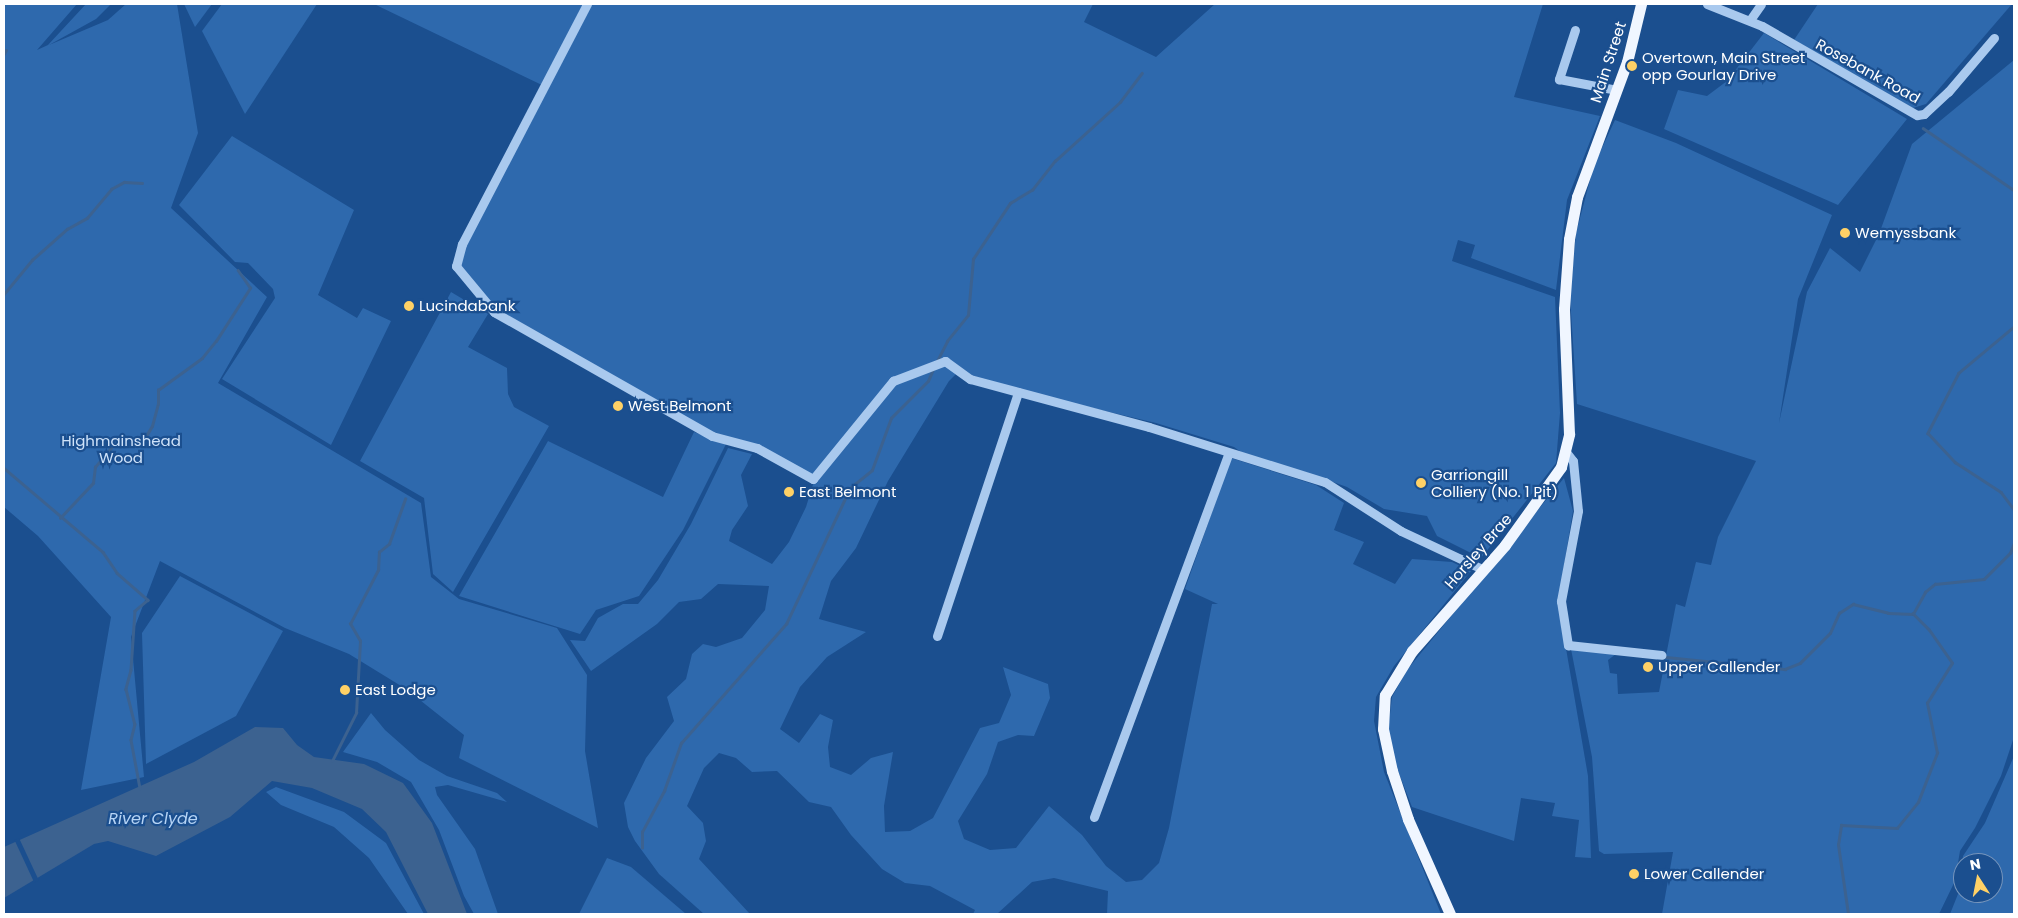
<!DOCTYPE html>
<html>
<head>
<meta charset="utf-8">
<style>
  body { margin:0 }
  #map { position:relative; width:2018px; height:918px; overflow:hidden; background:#1b4f8f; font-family:Poppins,sans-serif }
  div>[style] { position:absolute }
  .green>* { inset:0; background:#2e69ad }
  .water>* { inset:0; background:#3c6290 }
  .pier>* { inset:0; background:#1b4f8f; transform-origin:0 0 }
  .stream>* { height:2.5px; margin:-1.25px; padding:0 1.25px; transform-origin:1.25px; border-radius:1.25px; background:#3c6290 }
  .minor>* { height:9px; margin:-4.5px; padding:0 4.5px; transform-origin:4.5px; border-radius:4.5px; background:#a9c9ee }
  .major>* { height:11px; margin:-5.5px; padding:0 5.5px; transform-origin:5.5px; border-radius:5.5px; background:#f0f6ff }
  .dots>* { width:14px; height:14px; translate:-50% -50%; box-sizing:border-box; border:2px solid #1b4f8f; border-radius:50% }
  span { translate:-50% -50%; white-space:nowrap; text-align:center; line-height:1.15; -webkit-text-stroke:4.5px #1b4f8f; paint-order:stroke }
  .poi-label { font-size:15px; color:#fff }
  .left { translate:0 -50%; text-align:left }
  .street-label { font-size:15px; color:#fff }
  .park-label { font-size:15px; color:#cfe3fa }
  .water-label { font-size:16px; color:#b5d3f5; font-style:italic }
  .frame { position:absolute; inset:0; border:5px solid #fff; pointer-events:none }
  .north { position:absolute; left:1953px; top:853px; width:50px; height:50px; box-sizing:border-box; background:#1b4f8f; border:1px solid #7695bc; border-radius:50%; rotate:349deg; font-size:14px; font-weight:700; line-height:20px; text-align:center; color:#fff }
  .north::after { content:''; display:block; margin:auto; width:18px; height:22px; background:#ffd166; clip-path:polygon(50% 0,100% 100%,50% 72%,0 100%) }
</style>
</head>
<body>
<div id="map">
  <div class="green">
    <div style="clip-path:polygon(4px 4px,77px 4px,37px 50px,48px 45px,86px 4px,111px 4px,96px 19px,49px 45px,108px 20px,126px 4px,177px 4px,198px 133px,171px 208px,267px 297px,218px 383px,421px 503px,431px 577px,459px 599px,557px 628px,587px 675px,585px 751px,598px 828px,459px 758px,464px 735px,406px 689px,349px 654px,285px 628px,160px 561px,131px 637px,144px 777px,81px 790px,111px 617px,38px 536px,4px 507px)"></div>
    <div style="clip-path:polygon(184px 4px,212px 4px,195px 27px)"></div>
    <div style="clip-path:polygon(222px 4px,317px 4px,245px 114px,202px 31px)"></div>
    <div style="clip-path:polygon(374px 4px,1093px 4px,1084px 22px,1156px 57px,1215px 4px,1543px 4px,1514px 97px,1600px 116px,1567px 200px,1556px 290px,1471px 258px,1475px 245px,1458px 240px,1452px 261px,1555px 297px,1560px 413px,1556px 463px,1481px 558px,1437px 536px,1427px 516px,1384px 509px,1347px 487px,1305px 472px,1248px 457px,1234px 447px,1156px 423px,970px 379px,959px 371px,949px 381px,888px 481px,856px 548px,831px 581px,819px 619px,866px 632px,827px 657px,800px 687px,780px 729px,799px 743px,820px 714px,833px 720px,828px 747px,830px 767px,851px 775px,871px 758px,893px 752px,884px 806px,885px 832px,910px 831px,933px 818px,980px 728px,999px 723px,1011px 695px,1003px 667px,1048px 684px,1050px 698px,1034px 736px,1018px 735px,998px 742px,987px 774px,958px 821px,964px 839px,990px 850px,1016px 848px,1049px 806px,1082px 835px,1106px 866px,1126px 882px,1142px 880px,1159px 863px,1169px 828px,1212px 604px,1218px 604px,1185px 589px,1231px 458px,1316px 485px,1344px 503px,1334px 530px,1364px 542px,1353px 564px,1395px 584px,1412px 559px,1452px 562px,1471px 571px,1394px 666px,1376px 697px,1374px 721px,1384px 772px,1441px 914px,1107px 914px,1108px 891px,1054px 878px,1032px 882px,997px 914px,973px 914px,975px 910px,930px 886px,905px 883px,882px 869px,851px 835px,831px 807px,809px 802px,777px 771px,752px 772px,736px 758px,719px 753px,704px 768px,687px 806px,703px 823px,706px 841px,699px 859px,750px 914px,704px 914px,659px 874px,635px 841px,628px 827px,624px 803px,646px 758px,674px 721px,667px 697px,686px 679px,692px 654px,703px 644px,716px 647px,742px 638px,765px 610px,769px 586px,718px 584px,701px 599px,679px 602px,657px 624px,591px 671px,570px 640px,585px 641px,598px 618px,623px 604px,638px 604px,658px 580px,691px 524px,728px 448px,752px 454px,741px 475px,748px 506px,732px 530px,729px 541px,772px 564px,789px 542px,806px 507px,815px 478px,700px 429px,494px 312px,456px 266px,544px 86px)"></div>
    <div style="clip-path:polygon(1818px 4px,2012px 4px,1926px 104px,1913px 108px,1794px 40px)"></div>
    <div style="clip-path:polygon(1764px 33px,1907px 119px,1838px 205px,1664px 129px,1678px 90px,1707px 96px,1727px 81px)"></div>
    <div style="clip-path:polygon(2014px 60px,2014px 737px,2001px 776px,1975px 828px,1960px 851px,1955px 881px,1939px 914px,1662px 914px,1673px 852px,1604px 854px,1599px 851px,1592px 757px,1571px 649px,1616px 654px,1608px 660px,1610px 673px,1617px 674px,1618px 694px,1659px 692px,1676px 604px,1685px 607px,1696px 562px,1711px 565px,1718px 537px,1756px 461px,1577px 404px,1570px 297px,1576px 233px,1594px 165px,1615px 120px,1676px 143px,1832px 215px,1798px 299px,1779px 423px,1807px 292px,1830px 248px,1860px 272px,1879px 234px,1912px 144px)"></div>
    <div style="clip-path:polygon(232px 136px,354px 210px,318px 295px,357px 318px,363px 308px,391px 321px,331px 445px,222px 379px,275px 298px,273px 289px,248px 263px,235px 262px,179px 205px)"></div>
    <div style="clip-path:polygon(451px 292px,488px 314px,468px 347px,507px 368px,508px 394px,514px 407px,549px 426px,453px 592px,433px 574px,424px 498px,360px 461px)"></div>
    <div style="clip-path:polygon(694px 432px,726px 444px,683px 530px,639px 596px,596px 610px,580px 634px,459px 596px,548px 441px,663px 497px)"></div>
    <div style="clip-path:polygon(1564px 478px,1573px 511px,1558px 602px,1588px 776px,1591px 858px,1575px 857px,1579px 820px,1552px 816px,1555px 803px,1521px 798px,1514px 841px,1412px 807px,1393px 758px,1388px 731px,1392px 697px,1407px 670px)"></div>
    <div style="clip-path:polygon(180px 576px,283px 631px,236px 716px,146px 764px,142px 633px)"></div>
    <div style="clip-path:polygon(371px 713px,385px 730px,419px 760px,447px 776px,497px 793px,507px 802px,448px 785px,435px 787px,437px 795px,475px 849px,498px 914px,474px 914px,464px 896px,439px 830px,411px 782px,377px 762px,343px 752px)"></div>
    <div style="clip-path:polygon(evenodd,2014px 756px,2014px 914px,1950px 914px,1958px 894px,1963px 856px,1985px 823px,2014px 756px,1963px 863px,1993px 863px,1993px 893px,1963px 893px,1963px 863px)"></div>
    <div style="clip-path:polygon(276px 787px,344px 812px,386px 843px,424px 914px,408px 914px,369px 858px,334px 827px,281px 805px,266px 792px)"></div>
    <div style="clip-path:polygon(607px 858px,631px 867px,686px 914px,579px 914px)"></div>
  </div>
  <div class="water">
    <div style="clip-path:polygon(255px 727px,283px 728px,297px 745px,314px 757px,364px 764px,403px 783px,432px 823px,467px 914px,428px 914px,386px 832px,362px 809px,312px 788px,272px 781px,230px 817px,156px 856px,108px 841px,94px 844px,4px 898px,4px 847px,194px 762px)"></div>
  </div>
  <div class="pier">
    <div style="left:19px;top:838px;width:47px;height:5px;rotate:65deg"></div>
  </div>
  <div class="stream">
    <div style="left:4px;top:54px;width:4px;rotate:-63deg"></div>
    <div style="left:1923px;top:128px;width:110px;rotate:34.3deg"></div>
    <div style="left:4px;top:294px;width:44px;rotate:-50.5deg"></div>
    <div style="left:32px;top:260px;width:47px;rotate:-41.5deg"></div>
    <div style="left:67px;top:229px;width:23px;rotate:-29deg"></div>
    <div style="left:87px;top:218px;width:38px;rotate:-50deg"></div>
    <div style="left:111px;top:189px;width:15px;rotate:-28deg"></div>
    <div style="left:124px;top:182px;width:18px;rotate:3deg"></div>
    <div style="left:2014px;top:327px;width:72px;rotate:140.1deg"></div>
    <div style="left:1959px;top:373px;width:68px;rotate:117.3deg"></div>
    <div style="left:1928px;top:433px;width:40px;rotate:47deg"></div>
    <div style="left:1955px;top:462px;width:55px;rotate:33.1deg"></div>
    <div style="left:2001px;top:492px;width:21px;rotate:53deg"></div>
    <div style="left:937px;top:361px;width:22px;rotate:-63deg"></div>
    <div style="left:947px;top:341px;width:33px;rotate:-51deg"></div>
    <div style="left:968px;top:315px;width:56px;rotate:-84.9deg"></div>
    <div style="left:973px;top:259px;width:67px;rotate:-56.5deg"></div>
    <div style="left:1010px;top:203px;width:26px;rotate:-31deg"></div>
    <div style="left:1032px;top:190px;width:37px;rotate:-52deg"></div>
    <div style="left:1055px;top:161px;width:88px;rotate:-42.2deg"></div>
    <div style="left:1120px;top:102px;width:36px;rotate:-53deg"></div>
    <div style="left:4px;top:468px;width:130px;rotate:40.3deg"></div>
    <div style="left:103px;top:552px;width:25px;rotate:56deg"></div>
    <div style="left:117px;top:573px;width:41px;rotate:41.1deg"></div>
    <div style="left:148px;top:600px;width:17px;rotate:140deg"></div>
    <div style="left:135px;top:611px;width:59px;rotate:93.9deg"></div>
    <div style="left:131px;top:670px;width:20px;rotate:105deg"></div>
    <div style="left:126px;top:689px;width:36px;rotate:76deg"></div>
    <div style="left:135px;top:724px;width:16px;rotate:104deg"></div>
    <div style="left:131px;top:740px;width:49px;rotate:79.4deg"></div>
    <div style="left:60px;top:518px;width:48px;rotate:-46.7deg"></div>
    <div style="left:93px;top:483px;width:16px;rotate:-83deg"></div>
    <div style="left:95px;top:467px;width:30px;rotate:-50deg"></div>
    <div style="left:114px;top:444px;width:29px;rotate:-6deg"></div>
    <div style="left:143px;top:441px;width:17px;rotate:-59deg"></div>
    <div style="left:152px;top:426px;width:23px;rotate:-75deg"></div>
    <div style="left:158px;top:404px;width:14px;rotate:-90deg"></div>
    <div style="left:158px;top:390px;width:54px;rotate:-36deg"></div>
    <div style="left:202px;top:358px;width:22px;rotate:-51deg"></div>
    <div style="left:216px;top:341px;width:63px;rotate:-57.3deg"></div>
    <div style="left:250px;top:288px;width:21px;rotate:-125deg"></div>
    <div style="left:1666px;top:657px;width:120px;rotate:5.8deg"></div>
    <div style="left:1785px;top:669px;width:16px;rotate:-22deg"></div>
    <div style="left:1800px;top:663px;width:42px;rotate:-45deg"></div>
    <div style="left:1830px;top:633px;width:22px;rotate:-66deg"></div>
    <div style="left:1839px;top:613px;width:17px;rotate:-33deg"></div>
    <div style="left:1853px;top:604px;width:36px;rotate:14deg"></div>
    <div style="left:1888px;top:613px;width:25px;rotate:2deg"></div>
    <div style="left:332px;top:761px;width:54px;rotate:-63.4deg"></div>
    <div style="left:356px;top:713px;width:72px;rotate:-86.8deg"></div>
    <div style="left:360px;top:641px;width:20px;rotate:-120deg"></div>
    <div style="left:350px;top:624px;width:61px;rotate:-62.6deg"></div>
    <div style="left:378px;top:570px;width:18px;rotate:-87deg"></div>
    <div style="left:379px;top:552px;width:13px;rotate:-39deg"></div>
    <div style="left:389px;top:544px;width:48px;rotate:-70.4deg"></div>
    <div style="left:642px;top:848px;width:16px;rotate:-90deg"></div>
    <div style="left:642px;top:832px;width:47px;rotate:-61.8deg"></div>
    <div style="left:664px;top:791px;width:51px;rotate:-70.5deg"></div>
    <div style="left:681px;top:743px;width:159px;rotate:-48.6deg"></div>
    <div style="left:786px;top:624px;width:150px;rotate:-64.8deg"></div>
    <div style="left:850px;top:488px;width:28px;rotate:-39deg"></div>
    <div style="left:872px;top:470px;width:55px;rotate:-69.9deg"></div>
    <div style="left:891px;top:418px;width:52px;rotate:-45deg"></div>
    <div style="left:928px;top:381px;width:13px;rotate:-67deg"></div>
    <div style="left:1848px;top:914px;width:70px;rotate:-98.2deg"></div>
    <div style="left:1838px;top:845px;width:20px;rotate:-81deg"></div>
    <div style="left:1841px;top:825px;width:56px;rotate:3.1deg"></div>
    <div style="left:1897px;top:828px;width:33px;rotate:-51deg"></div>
    <div style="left:1918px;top:802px;width:53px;rotate:-68.8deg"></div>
    <div style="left:1937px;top:753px;width:51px;rotate:-101.3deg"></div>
    <div style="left:1927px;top:703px;width:47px;rotate:-58deg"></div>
    <div style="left:1952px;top:663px;width:40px;rotate:-124.9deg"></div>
    <div style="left:1929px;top:630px;width:23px;rotate:-135deg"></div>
    <div style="left:1913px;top:614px;width:25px;rotate:-61deg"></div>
    <div style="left:1925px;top:592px;width:13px;rotate:-39deg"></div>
    <div style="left:1935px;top:584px;width:49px;rotate:-5.8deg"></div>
    <div style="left:1984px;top:579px;width:37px;rotate:-45deg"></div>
    <div style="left:2010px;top:553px;width:11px;rotate:-68deg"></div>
  </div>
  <div class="minor">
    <div style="left:587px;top:4px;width:271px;rotate:117.5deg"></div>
    <div style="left:462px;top:244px;width:23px;rotate:105deg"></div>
    <div style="left:456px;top:266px;width:60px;rotate:50.4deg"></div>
    <div style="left:494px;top:312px;width:251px;rotate:29.6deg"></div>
    <div style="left:712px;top:436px;width:47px;rotate:14.9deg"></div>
    <div style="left:757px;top:448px;width:64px;rotate:29deg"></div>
    <div style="left:813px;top:479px;width:127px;rotate:-50.8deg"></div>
    <div style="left:893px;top:381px;width:56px;rotate:-21deg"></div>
    <div style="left:945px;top:361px;width:31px;rotate:36deg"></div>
    <div style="left:970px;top:379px;width:185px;rotate:15deg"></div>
    <div style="left:1149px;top:427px;width:184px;rotate:17.4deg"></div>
    <div style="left:1325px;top:482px;width:90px;rotate:32.8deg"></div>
    <div style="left:1401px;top:531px;width:89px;rotate:25.1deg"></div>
    <div style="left:1707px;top:4px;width:59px;rotate:21.8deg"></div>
    <div style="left:1762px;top:26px;width:179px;rotate:29.9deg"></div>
    <div style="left:1917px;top:115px;width:7px;rotate:-8deg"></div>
    <div style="left:1924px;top:114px;width:33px;rotate:-43deg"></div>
    <div style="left:1948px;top:92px;width:71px;rotate:-49.6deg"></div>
    <div style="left:1750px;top:20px;width:19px;rotate:-55deg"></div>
    <div style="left:1575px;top:30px;width:52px;rotate:108.1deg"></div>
    <div style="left:1559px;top:79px;width:59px;rotate:10.7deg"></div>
    <div style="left:1566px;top:452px;width:11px;rotate:52deg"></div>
    <div style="left:1573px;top:461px;width:50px;rotate:84.3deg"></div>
    <div style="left:1578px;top:511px;width:92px;rotate:100.7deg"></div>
    <div style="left:1561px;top:601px;width:45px;rotate:81deg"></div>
    <div style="left:1568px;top:645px;width:94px;rotate:6.1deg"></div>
    <div style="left:937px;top:636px;width:257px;rotate:-71.6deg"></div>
    <div style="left:1094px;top:817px;width:387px;rotate:-69.7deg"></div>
  </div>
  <div class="major">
    <div style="left:1450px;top:914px;width:104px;rotate:-113.9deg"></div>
    <div style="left:1408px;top:819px;width:51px;rotate:-108.4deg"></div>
    <div style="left:1392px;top:771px;width:43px;rotate:-102.1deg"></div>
    <div style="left:1383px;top:729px;width:34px;rotate:-87deg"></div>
    <div style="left:1385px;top:695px;width:52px;rotate:-58.5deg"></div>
    <div style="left:1412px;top:651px;width:141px;rotate:-48.7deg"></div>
    <div style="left:1505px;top:545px;width:96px;rotate:-54.3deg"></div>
    <div style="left:1561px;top:467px;width:34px;rotate:-76deg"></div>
    <div style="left:1569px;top:434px;width:125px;rotate:-92.3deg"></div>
    <div style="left:1564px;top:309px;width:70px;rotate:-85.9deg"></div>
    <div style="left:1569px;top:239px;width:43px;rotate:-79.2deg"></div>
    <div style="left:1577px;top:197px;width:144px;rotate:-69.7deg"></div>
    <div style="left:1627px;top:62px;width:60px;rotate:-76.4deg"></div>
  </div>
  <div class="dots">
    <div style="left:1632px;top:66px;background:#ffd166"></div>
    <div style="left:1845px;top:233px;background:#ffd166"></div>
    <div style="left:409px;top:306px;background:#ffd166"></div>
    <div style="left:618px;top:406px;background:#ffd166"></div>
    <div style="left:1421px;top:483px;background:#ffd166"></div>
    <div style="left:789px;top:492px;background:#ffd166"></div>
    <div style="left:1648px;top:667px;background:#ffd166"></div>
    <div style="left:345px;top:690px;background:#ffd166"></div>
    <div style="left:1634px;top:874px;background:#ffd166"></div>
  </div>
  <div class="poi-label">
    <span class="left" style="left:1642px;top:66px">Overtown, Main Street<br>opp Gourlay Drive</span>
    <span class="left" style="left:1855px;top:233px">Wemyssbank</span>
    <span class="left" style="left:419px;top:306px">Lucindabank</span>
    <span class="left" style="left:628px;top:406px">West Belmont</span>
    <span class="left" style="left:1431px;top:483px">Garriongill<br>Colliery (No. 1 Pit)</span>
    <span class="left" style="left:799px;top:492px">East Belmont</span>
    <span class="left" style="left:1658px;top:667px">Upper Callender</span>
    <span class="left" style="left:355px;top:690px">East Lodge</span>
    <span class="left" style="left:1644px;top:874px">Lower Callender</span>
  </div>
  <div class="street-label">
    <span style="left:1608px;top:62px;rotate:-72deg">Main Street</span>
    <span style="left:1868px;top:71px;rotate:29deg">Rosebank Road</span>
    <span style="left:1478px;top:551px;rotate:-49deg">Horsley Brae</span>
  </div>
  <div class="park-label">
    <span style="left:121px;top:449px">Highmainshead<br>Wood</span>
  </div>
  <div class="water-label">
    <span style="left:153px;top:819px">River Clyde</span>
  </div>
  <div class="frame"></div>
  <div class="north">N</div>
</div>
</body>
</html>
